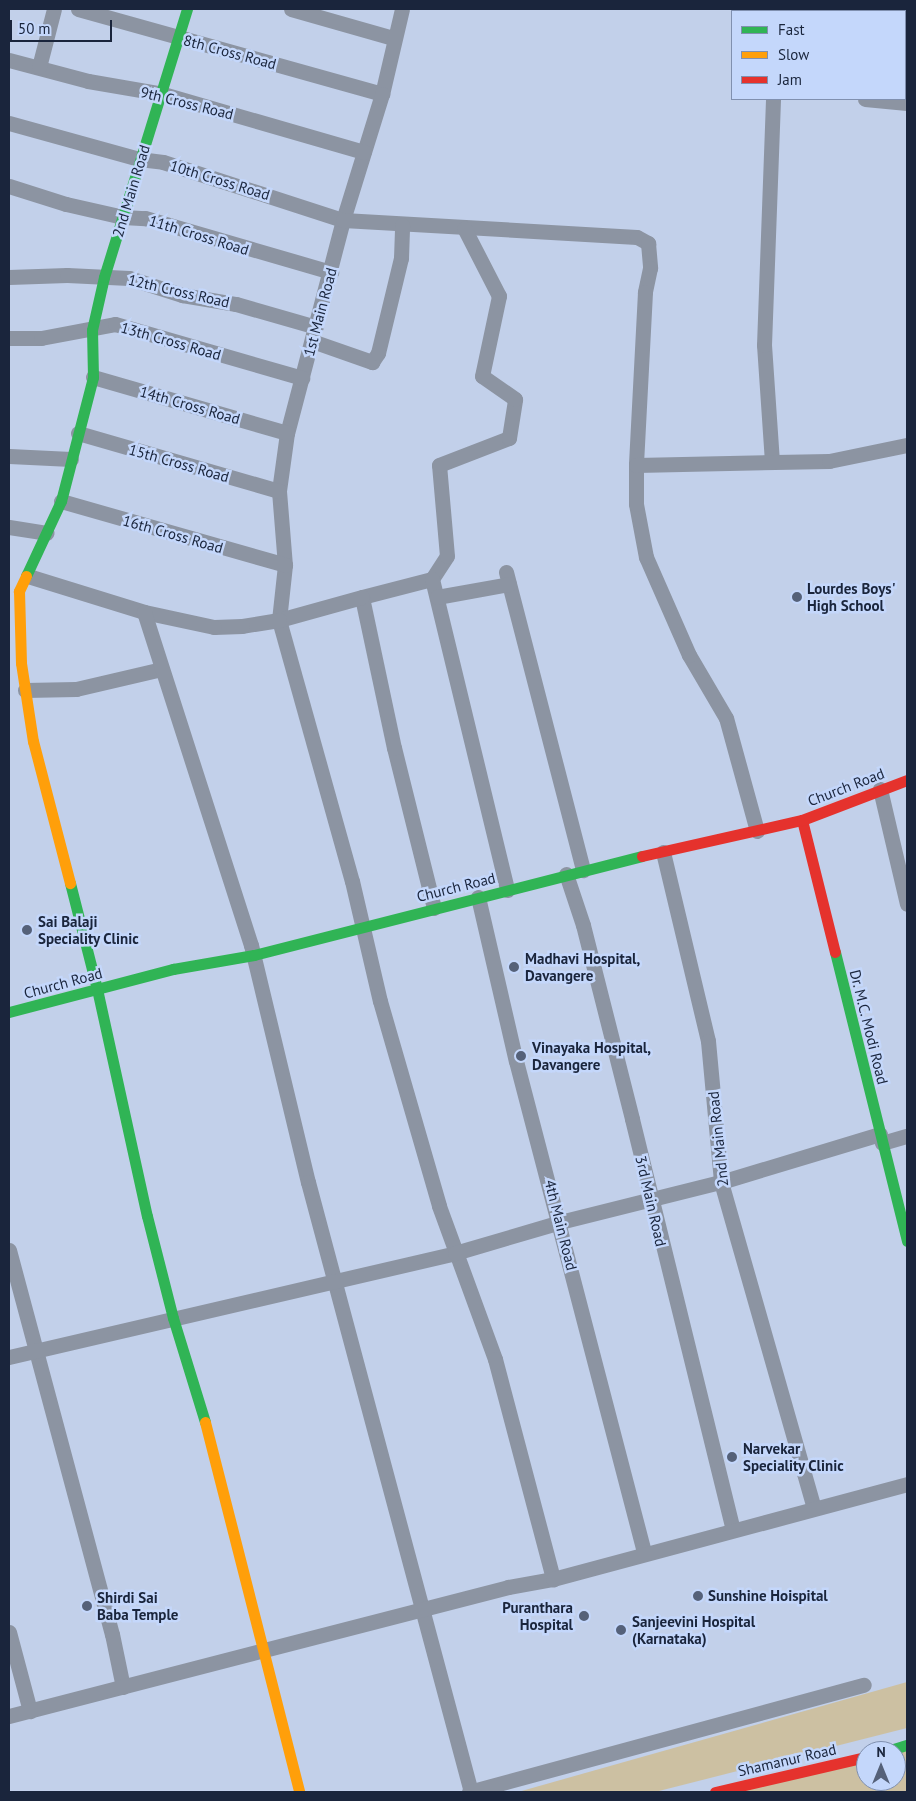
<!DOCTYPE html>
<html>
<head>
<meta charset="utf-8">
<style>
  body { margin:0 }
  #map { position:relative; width:916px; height:1801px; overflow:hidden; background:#c2d0ea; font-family:"PT Sans",sans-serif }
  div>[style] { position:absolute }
  .green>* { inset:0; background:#ccc0a2 }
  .stream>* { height:4.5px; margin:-2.25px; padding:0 2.25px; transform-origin:2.25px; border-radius:2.25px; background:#89b594 }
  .street>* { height:15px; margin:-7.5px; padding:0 7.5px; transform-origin:7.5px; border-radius:7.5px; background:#8c94a2 }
  .fast>* { height:11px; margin:-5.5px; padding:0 5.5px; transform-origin:5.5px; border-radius:5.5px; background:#30b455 }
  .slow>* { height:11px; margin:-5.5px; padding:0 5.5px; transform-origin:5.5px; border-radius:5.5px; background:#ff9f0a }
  .jam>* { height:11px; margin:-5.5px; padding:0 5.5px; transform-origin:5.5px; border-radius:5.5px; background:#e5322d }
  .dots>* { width:14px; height:14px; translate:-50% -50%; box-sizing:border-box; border:2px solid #c4d7fb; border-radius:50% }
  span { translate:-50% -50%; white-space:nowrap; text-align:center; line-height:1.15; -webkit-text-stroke:5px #c4d7fb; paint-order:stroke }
  .street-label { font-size:15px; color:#1a253c }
  .poi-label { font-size:15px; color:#1a253c; font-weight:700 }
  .left { translate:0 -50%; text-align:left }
  .right { translate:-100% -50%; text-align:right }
  .frame { position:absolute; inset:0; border:10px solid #1a253c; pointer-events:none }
  .legend { position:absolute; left:731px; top:10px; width:175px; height:90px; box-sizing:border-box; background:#c4d7fb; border:1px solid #8090af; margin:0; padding:6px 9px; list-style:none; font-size:15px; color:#1a253c }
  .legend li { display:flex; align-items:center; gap:10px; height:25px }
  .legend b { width:25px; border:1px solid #8090af }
  .north { position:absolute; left:856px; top:1741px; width:50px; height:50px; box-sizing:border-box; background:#c4d7fb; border:1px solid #8090af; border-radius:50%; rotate:0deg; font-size:14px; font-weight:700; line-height:20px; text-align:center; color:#1a253c }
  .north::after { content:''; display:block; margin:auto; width:18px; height:22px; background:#556179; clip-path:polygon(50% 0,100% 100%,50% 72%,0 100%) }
  .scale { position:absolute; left:10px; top:20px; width:102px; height:22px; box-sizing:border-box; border:2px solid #1a253c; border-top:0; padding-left:6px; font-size:15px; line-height:18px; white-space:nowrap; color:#1a253c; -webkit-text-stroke:4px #c4d7fb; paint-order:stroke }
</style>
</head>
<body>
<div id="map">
  <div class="green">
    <div style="clip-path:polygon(907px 1682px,907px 1728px,655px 1792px,518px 1792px)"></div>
    <div style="clip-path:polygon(907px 1746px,907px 1792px,723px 1792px,866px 1756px,866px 1781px,896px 1781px,896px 1751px)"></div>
  </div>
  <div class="stream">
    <div style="left:862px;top:9px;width:4px;rotate:27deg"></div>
    <div style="left:905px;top:35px;width:3px;rotate:45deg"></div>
  </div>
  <div class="street">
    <div style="left:78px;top:9px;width:316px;rotate:15.6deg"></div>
    <div style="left:291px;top:9px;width:106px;rotate:15.9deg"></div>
    <div style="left:402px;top:9px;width:87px;rotate:103.2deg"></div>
    <div style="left:382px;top:94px;width:132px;rotate:107.2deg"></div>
    <div style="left:343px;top:220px;width:220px;rotate:104.7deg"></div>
    <div style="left:287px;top:433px;width:59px;rotate:97.9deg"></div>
    <div style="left:279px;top:491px;width:74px;rotate:85.4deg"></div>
    <div style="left:285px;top:565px;width:55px;rotate:96.2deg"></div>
    <div style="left:279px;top:620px;width:271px;rotate:74.4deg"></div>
    <div style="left:352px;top:881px;width:123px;rotate:76.9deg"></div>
    <div style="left:380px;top:1001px;width:213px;rotate:73.9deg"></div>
    <div style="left:439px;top:1206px;width:163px;rotate:69.9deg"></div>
    <div style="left:495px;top:1359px;width:228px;rotate:75.2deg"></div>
    <div style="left:9px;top:60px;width:82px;rotate:14.9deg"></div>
    <div style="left:88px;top:81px;width:76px;rotate:9.8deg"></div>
    <div style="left:163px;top:94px;width:209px;rotate:16.1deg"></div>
    <div style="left:39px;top:67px;width:60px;rotate:-75.5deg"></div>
    <div style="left:865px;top:99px;width:42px;rotate:5.4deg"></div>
    <div style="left:9px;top:123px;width:135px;rotate:15.5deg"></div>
    <div style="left:139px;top:159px;width:24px;rotate:7deg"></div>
    <div style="left:163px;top:162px;width:189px;rotate:17.9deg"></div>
    <div style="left:343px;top:220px;width:294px;rotate:3.3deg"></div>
    <div style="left:637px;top:237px;width:13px;rotate:29deg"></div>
    <div style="left:648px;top:243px;width:25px;rotate:85deg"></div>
    <div style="left:650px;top:268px;width:25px;rotate:102deg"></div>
    <div style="left:645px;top:292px;width:173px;rotate:93deg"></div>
    <div style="left:9px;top:186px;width:60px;rotate:17.5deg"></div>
    <div style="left:66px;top:204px;width:58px;rotate:12.8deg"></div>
    <div style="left:123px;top:217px;width:22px;rotate:3deg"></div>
    <div style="left:145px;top:218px;width:194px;rotate:16.2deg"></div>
    <div style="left:9px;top:277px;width:58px;rotate:-2deg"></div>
    <div style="left:67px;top:275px;width:62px;rotate:2.8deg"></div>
    <div style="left:129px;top:278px;width:56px;rotate:17.8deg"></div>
    <div style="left:182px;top:295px;width:55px;rotate:9.5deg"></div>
    <div style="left:236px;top:304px;width:83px;rotate:16deg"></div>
    <div style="left:9px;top:338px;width:32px"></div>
    <div style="left:41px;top:338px;width:75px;rotate:-10.7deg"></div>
    <div style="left:115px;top:324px;width:195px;rotate:16.1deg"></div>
    <div style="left:312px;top:341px;width:64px;rotate:19.3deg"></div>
    <div style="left:372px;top:362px;width:11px;rotate:-56deg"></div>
    <div style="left:378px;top:353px;width:98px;rotate:-76.4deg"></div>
    <div style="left:401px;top:258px;width:33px;rotate:-88deg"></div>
    <div style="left:93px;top:377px;width:202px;rotate:16.1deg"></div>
    <div style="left:78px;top:433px;width:209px;rotate:16.1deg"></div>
    <div style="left:9px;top:456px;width:62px;rotate:2.8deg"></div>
    <div style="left:772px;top:462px;width:117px;rotate:-93.9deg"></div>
    <div style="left:764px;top:345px;width:246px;rotate:-87.9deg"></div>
    <div style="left:61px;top:501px;width:233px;rotate:15.9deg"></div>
    <div style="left:9px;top:527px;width:38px;rotate:9deg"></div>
    <div style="left:506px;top:572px;width:308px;rotate:75.5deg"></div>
    <div style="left:28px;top:576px;width:121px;rotate:17.2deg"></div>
    <div style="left:432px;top:579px;width:27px;rotate:-57deg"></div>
    <div style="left:447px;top:556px;width:91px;rotate:-95deg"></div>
    <div style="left:439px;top:465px;width:75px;rotate:-21.1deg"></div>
    <div style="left:509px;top:438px;width:39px;rotate:-81deg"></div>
    <div style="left:515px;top:399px;width:40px;rotate:-145.1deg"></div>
    <div style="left:482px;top:376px;width:82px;rotate:-78deg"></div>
    <div style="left:499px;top:296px;width:76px;rotate:-117.2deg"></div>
    <div style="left:362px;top:597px;width:72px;rotate:-14.4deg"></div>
    <div style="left:432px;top:579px;width:320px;rotate:76.4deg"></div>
    <div style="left:437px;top:597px;width:73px;rotate:-10.2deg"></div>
    <div style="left:25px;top:690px;width:51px;rotate:-1.1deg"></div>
    <div style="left:76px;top:689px;width:88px;rotate:-13.1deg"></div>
    <div style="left:880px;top:789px;width:118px;rotate:76.8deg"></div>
    <div style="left:757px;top:831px;width:117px;rotate:-105.3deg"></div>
    <div style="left:726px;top:718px;width:73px;rotate:-120.4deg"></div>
    <div style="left:689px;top:655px;width:107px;rotate:-113.7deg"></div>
    <div style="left:646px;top:557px;width:54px;rotate:-100.7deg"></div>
    <div style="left:636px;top:504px;width:39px;rotate:-90deg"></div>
    <div style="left:636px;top:465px;width:193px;rotate:-1.2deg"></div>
    <div style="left:829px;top:461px;width:80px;rotate:-11.6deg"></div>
    <div style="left:663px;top:852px;width:194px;rotate:76.6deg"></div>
    <div style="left:708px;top:1041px;width:142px;rotate:84.7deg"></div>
    <div style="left:721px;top:1182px;width:339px;rotate:74.1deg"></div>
    <div style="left:566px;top:874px;width:54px;rotate:71.6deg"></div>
    <div style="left:583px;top:925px;width:200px;rotate:75.8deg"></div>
    <div style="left:632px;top:1119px;width:422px;rotate:76.2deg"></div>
    <div style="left:478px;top:897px;width:168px;rotate:77deg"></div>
    <div style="left:516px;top:1061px;width:507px;rotate:75.39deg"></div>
    <div style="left:434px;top:908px;width:165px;rotate:-104deg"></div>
    <div style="left:394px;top:748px;width:154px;rotate:-102deg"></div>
    <div style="left:362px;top:597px;width:86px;rotate:164.5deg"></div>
    <div style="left:279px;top:620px;width:37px;rotate:171deg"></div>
    <div style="left:242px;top:626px;width:28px;rotate:178deg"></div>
    <div style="left:214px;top:627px;width:72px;rotate:-167.9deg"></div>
    <div style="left:144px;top:612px;width:350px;rotate:72.2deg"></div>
    <div style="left:251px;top:945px;width:244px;rotate:76.5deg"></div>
    <div style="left:308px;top:1182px;width:631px;rotate:75.04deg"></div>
    <div style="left:882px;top:1143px;width:26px;rotate:-16deg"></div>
    <div style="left:9px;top:1250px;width:398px;rotate:75deg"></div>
    <div style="left:112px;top:1634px;width:54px;rotate:78.3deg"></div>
    <div style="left:9px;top:1357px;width:458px;rotate:-13.1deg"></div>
    <div style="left:455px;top:1253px;width:109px;rotate:-16.4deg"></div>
    <div style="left:560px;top:1222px;width:166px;rotate:-14deg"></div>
    <div style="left:721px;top:1182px;width:166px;rotate:-16.8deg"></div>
    <div style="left:9px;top:1632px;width:82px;rotate:75.1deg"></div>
    <div style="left:9px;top:1716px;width:515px;rotate:-14.49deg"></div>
    <div style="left:508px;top:1587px;width:46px;rotate:-10.1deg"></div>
    <div style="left:553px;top:1579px;width:367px;rotate:-15deg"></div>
    <div style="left:469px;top:1792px;width:409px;rotate:-15.2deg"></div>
  </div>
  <div class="fast">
    <div style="left:26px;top:576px;width:83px;rotate:-65deg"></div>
    <div style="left:61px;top:501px;width:128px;rotate:-75.5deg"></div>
    <div style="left:93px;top:377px;width:47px;rotate:-91.2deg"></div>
    <div style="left:92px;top:330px;width:54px;rotate:-77.2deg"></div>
    <div style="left:104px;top:277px;width:281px;rotate:-72.8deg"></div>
    <div style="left:70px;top:883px;width:109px;rotate:75.7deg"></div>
    <div style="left:97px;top:989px;width:232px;rotate:77.6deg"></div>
    <div style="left:147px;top:1216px;width:105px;rotate:75.7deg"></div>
    <div style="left:173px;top:1318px;width:109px;rotate:72.9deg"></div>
    <div style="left:835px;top:952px;width:298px;rotate:76deg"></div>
    <div style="left:9px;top:1012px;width:170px;rotate:-14.7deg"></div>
    <div style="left:173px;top:969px;width:82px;rotate:-9.8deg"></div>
    <div style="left:254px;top:955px;width:400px;rotate:-14.3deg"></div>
    <div style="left:887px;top:1751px;width:21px;rotate:-17deg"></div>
  </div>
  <div class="slow">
    <div style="left:26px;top:576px;width:17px;rotate:115deg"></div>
    <div style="left:19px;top:591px;width:72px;rotate:88.4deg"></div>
    <div style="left:21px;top:663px;width:79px;rotate:81.3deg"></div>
    <div style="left:33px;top:741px;width:147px;rotate:75.4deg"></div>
    <div style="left:205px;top:1422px;width:382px;rotate:75.7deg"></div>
  </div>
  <div class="jam">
    <div style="left:802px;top:820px;width:136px;rotate:76deg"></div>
    <div style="left:642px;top:856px;width:164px;rotate:-12.7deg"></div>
    <div style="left:802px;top:820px;width:112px;rotate:-20.9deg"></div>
    <div style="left:715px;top:1792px;width:155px;rotate:-13.1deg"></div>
  </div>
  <div class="dots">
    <div style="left:797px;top:597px;background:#556179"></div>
    <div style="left:27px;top:930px;background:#556179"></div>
    <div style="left:514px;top:967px;background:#556179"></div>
    <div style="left:521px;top:1056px;background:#556179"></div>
    <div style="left:732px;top:1457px;background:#556179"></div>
    <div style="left:698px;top:1596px;background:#556179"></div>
    <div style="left:87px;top:1606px;background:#556179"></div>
    <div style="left:584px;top:1616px;background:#556179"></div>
    <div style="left:621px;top:1630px;background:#556179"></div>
  </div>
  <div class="street-label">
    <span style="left:230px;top:52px;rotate:15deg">8th Cross Road</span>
    <span style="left:187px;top:103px;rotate:14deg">9th Cross Road</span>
    <span style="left:220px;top:180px;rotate:17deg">10th Cross Road</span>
    <span style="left:131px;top:191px;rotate:-73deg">2nd Main Road</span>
    <span style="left:199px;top:235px;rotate:17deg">11th Cross Road</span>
    <span style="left:179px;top:291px;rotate:13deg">12th Cross Road</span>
    <span style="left:320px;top:312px;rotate:-75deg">1st Main Road</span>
    <span style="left:171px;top:341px;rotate:16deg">13th Cross Road</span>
    <span style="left:190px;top:405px;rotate:16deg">14th Cross Road</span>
    <span style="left:179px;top:463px;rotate:16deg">15th Cross Road</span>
    <span style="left:173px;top:534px;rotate:16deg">16th Cross Road</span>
    <span style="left:846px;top:787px;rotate:-21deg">Church Road</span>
    <span style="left:456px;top:887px;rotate:-14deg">Church Road</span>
    <span style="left:63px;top:983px;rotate:-15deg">Church Road</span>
    <span style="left:869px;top:1027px;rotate:76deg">Dr. M.C. Modi Road</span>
    <span style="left:718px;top:1139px;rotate:-96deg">2nd Main Road</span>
    <span style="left:651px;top:1201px;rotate:77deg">3rd Main Road</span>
    <span style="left:561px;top:1225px;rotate:76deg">4th Main Road</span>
    <span style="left:787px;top:1760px;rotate:-13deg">Shamanur Road</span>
  </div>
  <div class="poi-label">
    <span class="left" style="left:807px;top:597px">Lourdes Boys'<br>High School</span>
    <span class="left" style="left:38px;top:930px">Sai Balaji<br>Speciality Clinic</span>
    <span class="left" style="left:525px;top:967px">Madhavi Hospital,<br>Davangere</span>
    <span class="left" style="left:532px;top:1056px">Vinayaka Hospital,<br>Davangere</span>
    <span class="left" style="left:743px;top:1457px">Narvekar<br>Speciality Clinic</span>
    <span class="left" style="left:708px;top:1596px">Sunshine Hoispital</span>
    <span class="left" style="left:97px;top:1606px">Shirdi Sai<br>Baba Temple</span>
    <span class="right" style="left:573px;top:1616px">Puranthara<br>Hospital</span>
    <span class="left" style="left:632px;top:1630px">Sanjeevini Hospital<br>(Karnataka)</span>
  </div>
  <div class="frame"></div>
  <ul class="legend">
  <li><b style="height:6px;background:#30b455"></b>Fast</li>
  <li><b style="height:6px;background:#ff9f0a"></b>Slow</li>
  <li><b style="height:6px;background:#e5322d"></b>Jam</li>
  </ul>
  <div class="north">N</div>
  <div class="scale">50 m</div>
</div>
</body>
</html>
